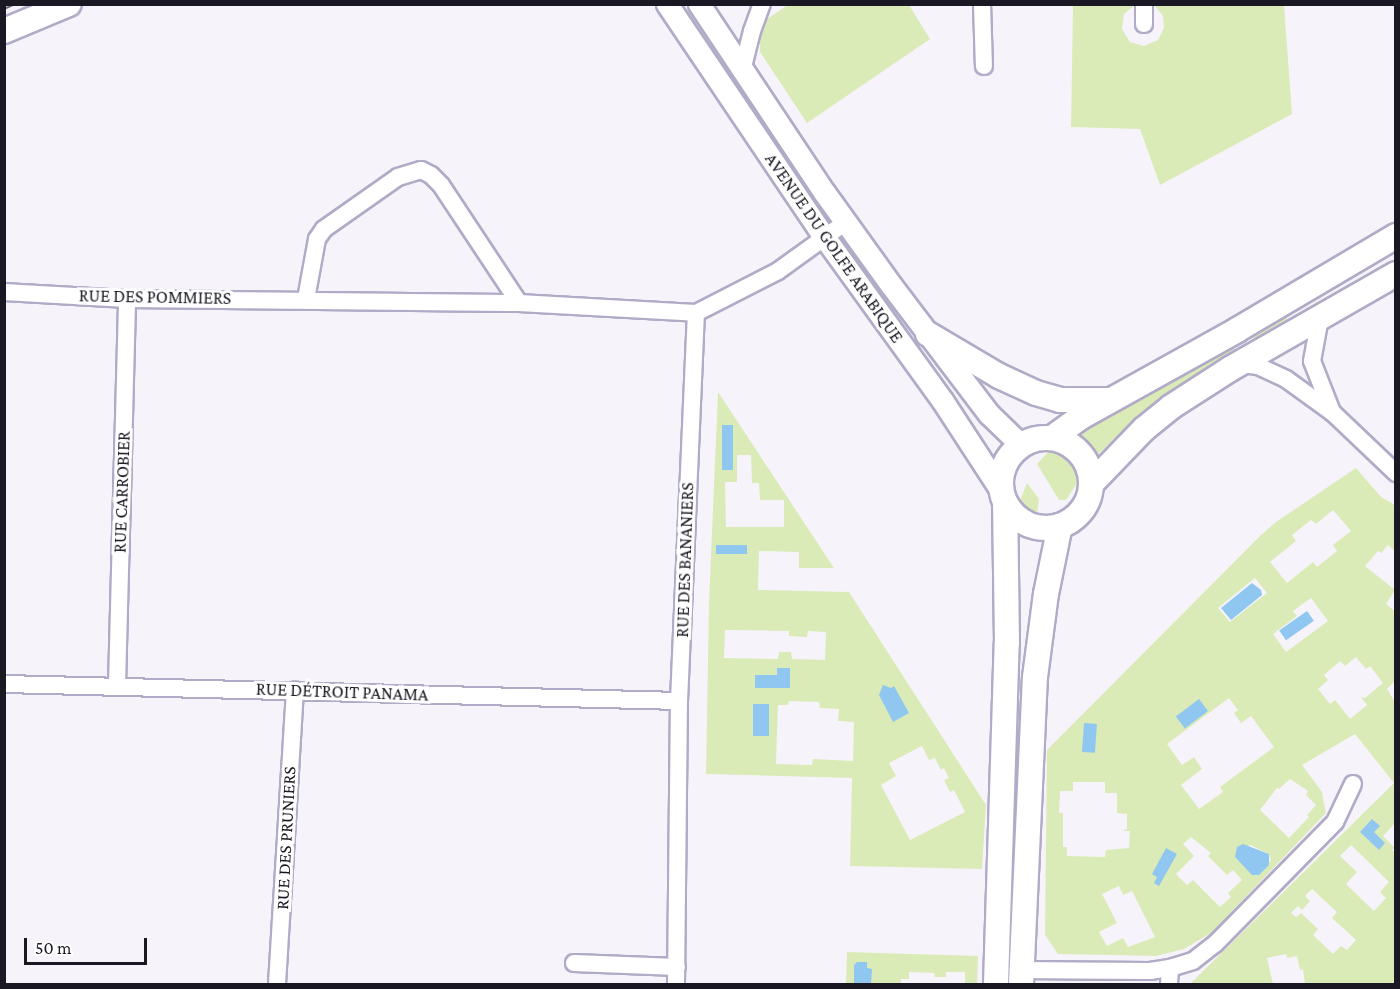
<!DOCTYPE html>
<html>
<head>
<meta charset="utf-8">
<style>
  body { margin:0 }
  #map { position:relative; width:1400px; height:989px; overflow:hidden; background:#f6f4fa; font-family:"Crimson Pro",serif }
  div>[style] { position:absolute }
  .green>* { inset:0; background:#daebb8 }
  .water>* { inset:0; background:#8fc7f1; transform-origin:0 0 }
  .roads { filter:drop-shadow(2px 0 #b1abc7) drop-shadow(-2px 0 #b1abc7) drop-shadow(0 2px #b1abc7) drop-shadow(0 -2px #b1abc7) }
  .minor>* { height:16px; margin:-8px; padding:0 8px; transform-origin:8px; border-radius:8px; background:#fff }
  .tertiary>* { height:21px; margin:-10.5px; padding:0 10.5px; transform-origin:10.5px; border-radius:10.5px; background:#fff }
  .secondary>* { height:24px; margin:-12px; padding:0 12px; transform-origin:12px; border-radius:12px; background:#fff }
  .secondary>.ring { margin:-12px; padding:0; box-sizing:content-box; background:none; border:24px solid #fff; border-radius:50% }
  .tram>* { height:1.5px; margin:-0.75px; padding:0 0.75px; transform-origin:0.75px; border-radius:0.75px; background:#68666e }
  span { translate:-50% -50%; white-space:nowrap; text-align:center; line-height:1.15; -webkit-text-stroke:6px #fff; paint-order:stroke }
  .street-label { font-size:18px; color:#1a1822 }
  .frame { position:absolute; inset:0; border:6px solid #1a1822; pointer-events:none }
  .scale { position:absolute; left:24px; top:938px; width:123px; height:27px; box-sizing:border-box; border:3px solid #1a1822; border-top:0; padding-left:8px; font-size:18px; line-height:21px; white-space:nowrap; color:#1a1822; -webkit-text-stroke:4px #fff; paint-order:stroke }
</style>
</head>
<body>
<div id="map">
  <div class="green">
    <div style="clip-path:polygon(788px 5px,909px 5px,930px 39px,807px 123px,760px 52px,760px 29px,767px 19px)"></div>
    <div style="clip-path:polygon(1073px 5px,1135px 5px,1124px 14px,1122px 29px,1130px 42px,1144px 46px,1158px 40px,1164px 28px,1163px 16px,1154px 5px,1284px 5px,1292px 114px,1160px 185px,1140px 129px,1071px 127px)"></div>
    <div style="clip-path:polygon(1283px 316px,1287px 319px,1284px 325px,1258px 339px,1253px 337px,1253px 334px)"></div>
    <div style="clip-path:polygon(1234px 347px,1235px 353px,1128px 426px,1093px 459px,1066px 500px,1059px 500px,1037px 464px,1050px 450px,1072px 435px)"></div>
    <div style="clip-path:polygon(evenodd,718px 392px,834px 568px,799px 568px,799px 552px,759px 551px,758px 590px,849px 592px,986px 805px,982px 869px,850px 866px,852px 778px,706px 774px,709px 602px,718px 392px,733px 425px,733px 470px,722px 470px,733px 425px,718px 392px,737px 455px,751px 455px,752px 483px,759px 483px,760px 500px,784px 500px,784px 527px,726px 527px,725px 482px,737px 482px,737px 455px,718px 392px,716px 545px,746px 545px,747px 554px,716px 554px,716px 545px,718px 392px,725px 630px,789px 631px,789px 636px,807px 637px,808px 631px,826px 632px,825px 660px,792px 659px,791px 652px,779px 652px,778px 659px,724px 658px,725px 630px,718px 392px,789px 701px,819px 702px,820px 708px,839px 709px,838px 721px,854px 722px,853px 761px,813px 759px,812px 765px,776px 764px,778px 705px,788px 705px,789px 701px,718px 392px,922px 746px,929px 760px,935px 758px,941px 770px,944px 768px,949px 778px,944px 780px,950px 792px,954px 790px,965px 812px,910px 840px,881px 785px,896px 776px,889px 763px,922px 746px)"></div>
    <div style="clip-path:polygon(evenodd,1356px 468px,1381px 497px,1395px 505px,1395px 551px,1388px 545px,1381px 553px,1378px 551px,1365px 566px,1395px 590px,1386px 604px,1396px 612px,1395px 681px,1387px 689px,1395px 702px,1395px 823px,1383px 836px,1395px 848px,1392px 850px,1395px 853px,1395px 984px,1305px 984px,1303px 969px,1300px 970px,1297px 956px,1287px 958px,1286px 954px,1267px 958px,1273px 984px,1190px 984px,1394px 783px,1355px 734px,1302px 765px,1322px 792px,1326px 813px,1211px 933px,1184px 949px,1156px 956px,1058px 954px,1045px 935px,1047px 750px,1261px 535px,1276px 522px,1356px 468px,1333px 510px,1351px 531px,1333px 545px,1337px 551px,1317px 567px,1313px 562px,1287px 583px,1270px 562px,1296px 541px,1292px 535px,1311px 520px,1316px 524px,1333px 510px,1356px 468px,1255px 578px,1267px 593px,1230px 622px,1218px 608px,1255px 578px,1356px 468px,1311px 598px,1328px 621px,1286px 652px,1273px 634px,1297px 616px,1293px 611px,1311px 598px,1356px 468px,1356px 657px,1366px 669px,1370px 666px,1383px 683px,1365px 698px,1361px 697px,1367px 705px,1350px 719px,1335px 700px,1330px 704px,1318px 689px,1328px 680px,1324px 675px,1340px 661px,1345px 666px,1356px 657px,1356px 468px,1229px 698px,1238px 710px,1234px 713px,1241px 723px,1251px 716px,1274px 747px,1220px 787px,1223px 792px,1199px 809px,1181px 785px,1202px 769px,1194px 757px,1182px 765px,1167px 744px,1229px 698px,1356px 468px,1290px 779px,1308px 791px,1306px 795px,1316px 805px,1307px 815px,1309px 817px,1289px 838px,1260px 810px,1277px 788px,1279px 789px,1290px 779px,1356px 468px,1073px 782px,1105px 782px,1105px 793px,1117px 793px,1117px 813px,1127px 814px,1127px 829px,1122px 831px,1130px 831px,1129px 848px,1106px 850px,1105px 857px,1067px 856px,1067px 847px,1063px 847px,1063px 813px,1059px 813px,1060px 791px,1073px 791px,1073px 782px,1356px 468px,1191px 837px,1211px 853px,1208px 856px,1227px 875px,1233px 870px,1242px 880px,1228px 893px,1231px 897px,1220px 907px,1193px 880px,1187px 885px,1176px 874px,1194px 856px,1183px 844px,1191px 837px,1356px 468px,1250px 845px,1269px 854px,1271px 860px,1256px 876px,1235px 857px,1250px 845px,1356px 468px,1351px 845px,1389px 882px,1380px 892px,1386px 898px,1374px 911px,1346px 884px,1357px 872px,1340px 856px,1351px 845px,1356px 468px,1119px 886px,1123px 895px,1132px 891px,1155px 937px,1128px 947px,1123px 938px,1107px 946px,1099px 932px,1117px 923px,1102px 894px,1119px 886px,1356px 468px,1312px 889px,1337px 912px,1332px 918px,1356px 940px,1347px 950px,1341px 946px,1333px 954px,1313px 935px,1318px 929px,1301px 913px,1296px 917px,1291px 913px,1298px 906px,1302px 910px,1310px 901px,1305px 896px,1312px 889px)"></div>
    <div style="clip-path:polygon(1027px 483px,1039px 499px,1037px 516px,1033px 517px,1028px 516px,1019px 503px)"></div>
    <div style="clip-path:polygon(847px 952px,978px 956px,977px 984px,965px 984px,965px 972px,946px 972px,946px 977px,935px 977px,934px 973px,909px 972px,909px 979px,901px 979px,901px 984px,871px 984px,866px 968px,854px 965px,854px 984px,846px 984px)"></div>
  </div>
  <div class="water">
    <div style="left:722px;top:425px;width:11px;height:45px"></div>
    <div style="left:716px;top:545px;width:31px;height:9px"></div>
    <div style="clip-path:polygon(1252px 583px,1261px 590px,1262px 595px,1231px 620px,1221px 608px)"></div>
    <div style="left:1307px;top:611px;width:12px;height:34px;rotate:55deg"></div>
    <div style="clip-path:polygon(777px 668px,790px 668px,790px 688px,755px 688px,755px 675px,777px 675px)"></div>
    <div style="clip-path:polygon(883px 685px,891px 688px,894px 686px,909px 713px,893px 722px,879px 695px)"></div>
    <div style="left:1199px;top:699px;width:15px;height:29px;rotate:53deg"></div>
    <div style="left:753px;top:704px;width:16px;height:32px"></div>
    <div style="left:1084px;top:723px;width:13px;height:29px;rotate:4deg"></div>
    <div style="clip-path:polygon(1372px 819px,1380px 826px,1374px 832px,1385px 843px,1379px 850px,1360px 832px)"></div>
    <div style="clip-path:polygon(1243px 844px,1269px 854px,1269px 865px,1259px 875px,1252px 875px,1235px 857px,1237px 847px)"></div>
    <div style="clip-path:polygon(1166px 848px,1177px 854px,1159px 886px,1154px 883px,1157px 877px,1152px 874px)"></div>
    <div style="clip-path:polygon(857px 962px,867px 962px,867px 968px,872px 969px,871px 984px,854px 984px,854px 965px)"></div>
  </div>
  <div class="roads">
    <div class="minor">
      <div style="left:982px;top:4px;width:62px;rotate:88.2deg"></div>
      <div style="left:1144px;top:24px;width:20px;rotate:-90deg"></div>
      <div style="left:742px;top:71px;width:41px;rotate:-76deg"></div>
      <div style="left:752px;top:31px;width:29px;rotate:-70deg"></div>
      <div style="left:4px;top:292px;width:123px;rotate:3.3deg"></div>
      <div style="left:127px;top:299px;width:392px;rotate:0.6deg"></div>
      <div style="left:519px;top:303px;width:177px;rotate:3.2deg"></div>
      <div style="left:696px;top:313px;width:92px;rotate:-27.1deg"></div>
      <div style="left:778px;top:271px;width:84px;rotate:-35.8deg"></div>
      <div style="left:306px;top:299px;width:61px;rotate:-79.6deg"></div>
      <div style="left:317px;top:239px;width:12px;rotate:-55deg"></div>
      <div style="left:324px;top:229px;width:90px;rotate:-35.1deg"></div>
      <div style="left:398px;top:177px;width:24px;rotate:-17deg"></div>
      <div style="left:421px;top:170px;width:11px;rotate:27deg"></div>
      <div style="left:431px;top:175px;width:14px;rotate:45deg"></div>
      <div style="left:441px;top:185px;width:141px;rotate:56.5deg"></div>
      <div style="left:1320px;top:318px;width:44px;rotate:100.5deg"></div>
      <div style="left:1312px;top:361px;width:55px;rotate:68.6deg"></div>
      <div style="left:1241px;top:364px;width:17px;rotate:7deg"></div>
      <div style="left:1258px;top:366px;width:31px;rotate:25deg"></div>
      <div style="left:1286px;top:379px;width:58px;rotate:35.9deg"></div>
      <div style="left:1333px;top:413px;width:87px;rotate:43.6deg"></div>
      <div style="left:4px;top:684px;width:675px;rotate:1.44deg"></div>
      <div style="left:117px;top:685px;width:386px;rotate:-88.5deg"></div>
      <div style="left:574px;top:963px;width:103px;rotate:2.2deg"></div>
      <div style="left:1021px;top:970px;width:129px;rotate:0.4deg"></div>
      <div style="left:1150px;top:971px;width:20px;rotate:-9deg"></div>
      <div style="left:1170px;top:968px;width:24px;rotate:-17deg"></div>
      <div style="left:1193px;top:961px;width:28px;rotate:-38deg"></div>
      <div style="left:1215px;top:944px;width:171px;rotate:-45.5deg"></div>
      <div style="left:1335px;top:822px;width:42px;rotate:-64.7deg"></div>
      <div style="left:277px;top:984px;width:294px;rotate:-86.5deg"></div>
      <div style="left:676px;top:984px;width:283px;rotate:-89.4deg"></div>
      <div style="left:679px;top:701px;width:388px;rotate:-87.5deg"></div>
      <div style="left:1169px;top:984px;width:16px;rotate:-86deg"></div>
    </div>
    <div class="tertiary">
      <div style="left:667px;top:4px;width:282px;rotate:56deg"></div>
      <div style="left:825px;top:238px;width:200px;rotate:54.2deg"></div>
      <div style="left:942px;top:400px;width:110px;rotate:56.9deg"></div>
      <div style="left:699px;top:4px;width:226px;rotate:56.4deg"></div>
      <div style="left:824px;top:192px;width:115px;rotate:54.2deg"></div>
      <div style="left:891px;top:285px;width:162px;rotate:52.8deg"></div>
      <div style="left:989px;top:414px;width:45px;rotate:44.1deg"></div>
    </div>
    <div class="secondary">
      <div style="left:4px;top:31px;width:70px;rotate:-22.6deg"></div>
      <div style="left:928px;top:334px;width:82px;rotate:30.6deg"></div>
      <div style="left:999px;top:376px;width:41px;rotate:24.7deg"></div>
      <div style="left:1036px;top:393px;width:25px;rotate:16deg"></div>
      <div style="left:1060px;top:400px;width:47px"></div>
      <div style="left:1052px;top:438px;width:36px;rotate:-36deg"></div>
      <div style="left:1081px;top:417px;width:179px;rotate:-29.1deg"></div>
      <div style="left:1237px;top:330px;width:185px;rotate:-30.6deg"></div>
      <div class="ring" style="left:1001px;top:438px;width:66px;height:66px"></div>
      <div style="left:1091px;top:484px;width:76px;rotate:-46.1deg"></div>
      <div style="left:1144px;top:429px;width:35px;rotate:-39deg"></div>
      <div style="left:1171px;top:407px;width:70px;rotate:-32.8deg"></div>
      <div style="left:1230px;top:369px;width:191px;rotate:-29.8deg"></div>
      <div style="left:996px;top:984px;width:341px;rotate:-88.2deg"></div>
      <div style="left:1007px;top:643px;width:140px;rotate:-90.8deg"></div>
      <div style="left:1021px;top:984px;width:307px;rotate:-87.4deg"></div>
      <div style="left:1035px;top:677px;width:84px;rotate:-82.5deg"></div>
      <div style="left:1046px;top:594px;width:70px;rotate:-78.5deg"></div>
    </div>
  </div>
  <div class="tram">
    <div style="left:4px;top:9px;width:13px;rotate:-23deg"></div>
  </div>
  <div class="street-label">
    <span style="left:834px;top:248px;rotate:55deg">AVENUE DU GOLFE ARABIQUE</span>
    <span style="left:155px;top:297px;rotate:1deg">RUE DES POMMIERS</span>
    <span style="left:122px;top:492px;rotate:-88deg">RUE CARROBIER</span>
    <span style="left:685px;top:560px;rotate:-88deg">RUE DES BANANIERS</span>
    <span style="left:342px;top:692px;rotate:2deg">RUE DÉTROIT PANAMA</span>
    <span style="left:286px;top:838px;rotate:-87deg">RUE DES PRUNIERS</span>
  </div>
  <div class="frame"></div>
  <div class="scale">50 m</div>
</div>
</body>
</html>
